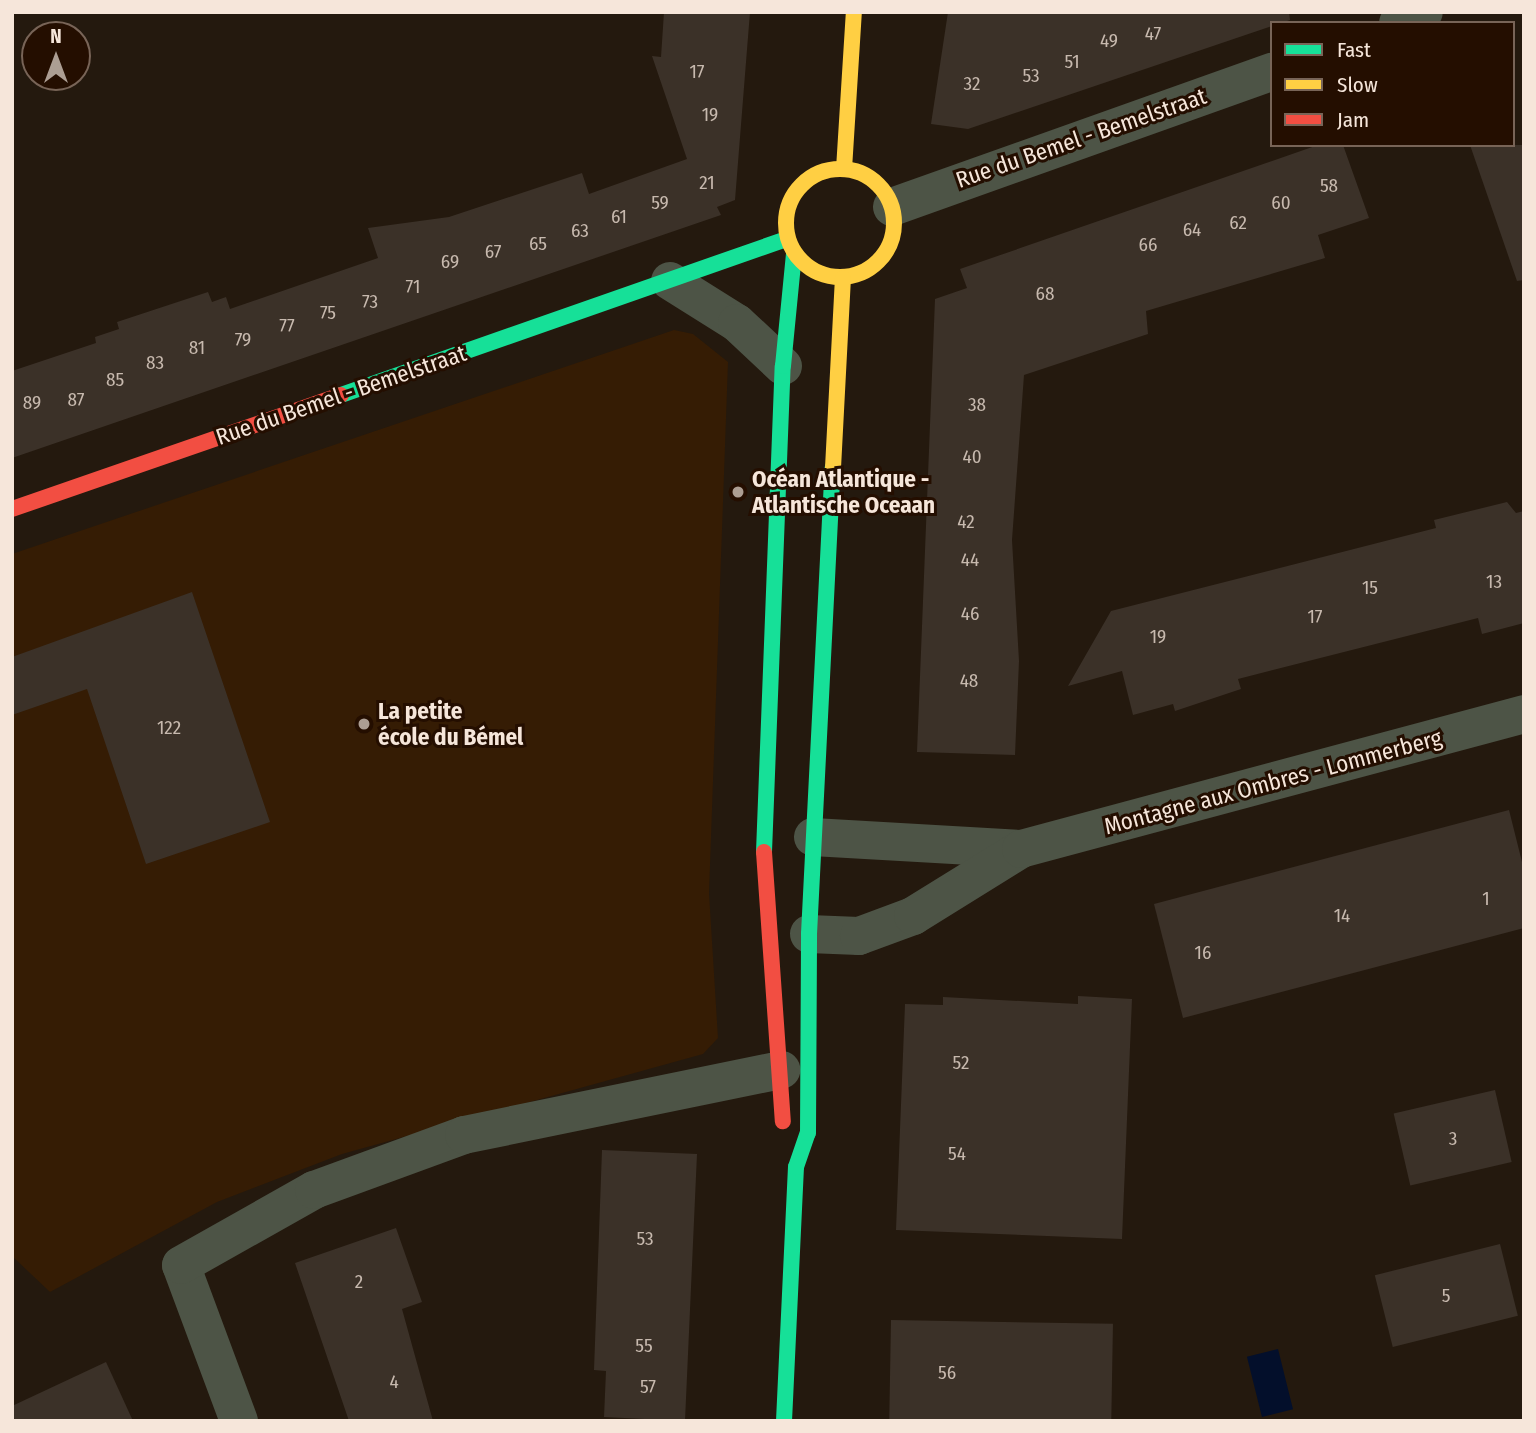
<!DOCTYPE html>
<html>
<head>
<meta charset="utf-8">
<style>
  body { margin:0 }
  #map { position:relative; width:1536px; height:1433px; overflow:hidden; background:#24190e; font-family:"Fira Sans Condensed",sans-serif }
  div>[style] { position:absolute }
  .built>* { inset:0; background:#351c04 }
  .water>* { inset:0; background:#030f2b; transform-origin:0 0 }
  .building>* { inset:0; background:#3b3128; transform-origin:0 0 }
  .street>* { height:38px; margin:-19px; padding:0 19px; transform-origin:19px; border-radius:19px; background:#4d5446 }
  .fast>* { height:16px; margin:-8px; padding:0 8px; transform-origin:8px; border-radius:8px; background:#16e098 }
  .slow>* { height:16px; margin:-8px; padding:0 8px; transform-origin:8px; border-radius:8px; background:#ffcf43 }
  .slow>.ring { margin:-8px; padding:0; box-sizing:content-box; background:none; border:16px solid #ffcf43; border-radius:50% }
  .jam>* { height:16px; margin:-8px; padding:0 8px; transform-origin:8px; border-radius:8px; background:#f24e42 }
  .dots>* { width:19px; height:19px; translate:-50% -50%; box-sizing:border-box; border:4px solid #240e00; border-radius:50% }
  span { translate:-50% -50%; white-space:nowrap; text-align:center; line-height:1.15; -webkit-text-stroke:6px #240e00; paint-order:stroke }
  .number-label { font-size:19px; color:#c7b9ae }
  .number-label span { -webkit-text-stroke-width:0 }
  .street-label { font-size:23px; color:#f6e6da }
  .poi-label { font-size:23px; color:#f6e6da; font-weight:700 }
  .left { translate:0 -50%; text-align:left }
  .frame { position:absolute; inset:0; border:14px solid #f6e6da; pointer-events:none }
  .legend { position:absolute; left:1270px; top:21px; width:245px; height:126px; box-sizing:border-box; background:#240e00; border:2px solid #786457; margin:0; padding:9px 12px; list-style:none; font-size:21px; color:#f6e6da }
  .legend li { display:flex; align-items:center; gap:14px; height:35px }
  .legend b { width:35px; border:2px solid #786457 }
  .north { position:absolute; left:21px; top:21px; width:70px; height:70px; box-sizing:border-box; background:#240e00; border:2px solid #786457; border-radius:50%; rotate:0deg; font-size:19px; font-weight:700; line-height:28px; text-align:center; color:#f6e6da }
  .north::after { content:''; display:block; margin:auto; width:24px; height:32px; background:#ac9e93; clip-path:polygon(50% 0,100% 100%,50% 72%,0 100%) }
</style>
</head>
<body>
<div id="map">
  <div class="built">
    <div style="clip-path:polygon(674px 330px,693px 334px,728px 362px,709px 893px,718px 1038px,703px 1054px,342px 1154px,217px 1202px,50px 1292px,12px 1256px,12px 554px)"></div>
  </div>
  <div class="water">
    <div style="left:1278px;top:1349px;width:62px;height:32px;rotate:76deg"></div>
  </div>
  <div class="building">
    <div style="clip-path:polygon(664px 12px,750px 12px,735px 200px,717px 207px,721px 215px,12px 458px,12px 371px,96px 343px,95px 337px,119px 329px,117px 322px,208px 292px,212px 302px,226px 297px,230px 309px,378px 258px,368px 228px,449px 217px,582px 173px,589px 194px,687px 159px,652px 56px,661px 57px)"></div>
    <div style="clip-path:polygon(948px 12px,1289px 12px,1290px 20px,968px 129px,931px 124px)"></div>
    <div style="clip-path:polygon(1318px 145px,1343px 145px,1369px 218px,1318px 235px,1325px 258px,1146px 311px,1148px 334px,1024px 375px,1012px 540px,1019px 661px,1015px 755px,917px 752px,935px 299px,967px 288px,960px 269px)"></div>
    <div style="clip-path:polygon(1470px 145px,1524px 145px,1524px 280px,1517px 281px)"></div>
    <div style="clip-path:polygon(1507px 502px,1516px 513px,1524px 511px,1524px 623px,1482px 634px,1478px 618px,1238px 679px,1241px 689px,1175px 711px,1173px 704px,1133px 715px,1122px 671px,1068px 686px,1111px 611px,1436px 528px,1434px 520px)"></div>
    <div style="clip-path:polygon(192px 592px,270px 822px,146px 864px,87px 689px,12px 715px,12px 657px)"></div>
    <div style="clip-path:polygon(1509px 810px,1524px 870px,1524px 928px,1183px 1018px,1154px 904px)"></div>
    <div style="clip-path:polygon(1078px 996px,1132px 999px,1122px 1239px,896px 1230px,905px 1004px,943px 1005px,943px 997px,1078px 1004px)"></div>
    <div style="left:1495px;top:1090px;width:74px;height:104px;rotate:77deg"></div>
    <div style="clip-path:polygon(602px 1150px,697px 1154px,685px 1421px,604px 1417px,606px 1371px,594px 1370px)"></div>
    <div style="clip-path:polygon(396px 1228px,422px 1302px,402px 1309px,433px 1421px,349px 1421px,295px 1263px)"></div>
    <div style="left:1500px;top:1244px;width:74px;height:129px;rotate:76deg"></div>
    <div style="left:891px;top:1320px;width:222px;height:101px;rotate:1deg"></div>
    <div style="clip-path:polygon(106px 1362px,133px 1421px,12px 1421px,12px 1406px)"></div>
  </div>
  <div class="street">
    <div style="left:1398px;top:23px;width:28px;rotate:-23deg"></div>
    <div style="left:892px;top:207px;width:403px;rotate:-19.6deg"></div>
    <div style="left:670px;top:281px;width:79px;rotate:32.1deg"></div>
    <div style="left:737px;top:323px;width:63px;rotate:43.1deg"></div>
    <div style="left:813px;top:837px;width:208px;rotate:3.3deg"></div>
    <div style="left:809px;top:934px;width:50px;rotate:2.3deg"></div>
    <div style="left:859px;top:936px;width:58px;rotate:-20.3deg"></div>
    <div style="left:913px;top:916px;width:127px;rotate:-31.8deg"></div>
    <div style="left:1021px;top:849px;width:521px;rotate:-15.02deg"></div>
    <div style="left:239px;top:1421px;width:166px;rotate:-110.4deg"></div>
    <div style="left:181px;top:1265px;width:153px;rotate:-29.4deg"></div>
    <div style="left:314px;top:1190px;width:160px;rotate:-20.1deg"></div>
    <div style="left:464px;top:1135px;width:324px;rotate:-11.6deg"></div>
  </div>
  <div class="fast">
    <div style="left:341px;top:395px;width:472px;rotate:-19.3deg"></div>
    <div style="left:764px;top:852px;width:486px;rotate:-87.8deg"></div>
    <div style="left:783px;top:366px;width:113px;rotate:-84.4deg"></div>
    <div style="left:784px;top:1421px;width:254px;rotate:-87.3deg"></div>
    <div style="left:796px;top:1167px;width:36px;rotate:-71deg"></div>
    <div style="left:808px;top:1133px;width:199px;rotate:-89.7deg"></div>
    <div style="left:809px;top:934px;width:467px;rotate:-87.1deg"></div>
  </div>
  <div class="slow">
    <div class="ring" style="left:786px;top:169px;width:92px;height:92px"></div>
    <div style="left:844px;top:169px;width:157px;rotate:-86.4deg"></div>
    <div style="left:833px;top:468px;width:190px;rotate:-87deg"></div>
  </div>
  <div class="jam">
    <div style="left:12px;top:509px;width:348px;rotate:-19.1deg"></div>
    <div style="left:764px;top:852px;width:270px;rotate:86deg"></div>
  </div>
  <div class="dots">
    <div style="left:738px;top:492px;background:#ac9e93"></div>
    <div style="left:364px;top:724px;background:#ac9e93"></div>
  </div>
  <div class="number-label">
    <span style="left:1153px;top:34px">47</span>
    <span style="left:1109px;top:41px">49</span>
    <span style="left:1072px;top:62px">51</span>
    <span style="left:697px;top:72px">17</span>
    <span style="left:1031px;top:76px">53</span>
    <span style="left:972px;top:84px">32</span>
    <span style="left:710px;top:115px">19</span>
    <span style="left:707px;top:183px">21</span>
    <span style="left:1329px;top:186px">58</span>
    <span style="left:660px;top:203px">59</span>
    <span style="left:1281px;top:203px">60</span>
    <span style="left:619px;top:217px">61</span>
    <span style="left:1238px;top:223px">62</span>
    <span style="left:1192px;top:230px">64</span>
    <span style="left:580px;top:231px">63</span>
    <span style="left:538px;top:244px">65</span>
    <span style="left:1148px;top:245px">66</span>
    <span style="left:493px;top:252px">67</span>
    <span style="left:450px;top:262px">69</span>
    <span style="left:413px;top:287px">71</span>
    <span style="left:1045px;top:294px">68</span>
    <span style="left:370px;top:302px">73</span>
    <span style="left:328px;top:313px">75</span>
    <span style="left:287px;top:326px">77</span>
    <span style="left:243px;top:340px">79</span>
    <span style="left:197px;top:348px">81</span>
    <span style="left:155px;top:363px">83</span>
    <span style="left:115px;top:380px">85</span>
    <span style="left:76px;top:400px">87</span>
    <span style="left:32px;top:403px">89</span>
    <span style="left:977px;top:405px">38</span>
    <span style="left:972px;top:457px">40</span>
    <span style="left:966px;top:522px">42</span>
    <span style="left:970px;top:560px">44</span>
    <span style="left:1494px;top:582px">13</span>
    <span style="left:1370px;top:588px">15</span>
    <span style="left:970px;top:614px">46</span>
    <span style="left:1315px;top:617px">17</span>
    <span style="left:1158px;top:637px">19</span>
    <span style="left:969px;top:681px">48</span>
    <span style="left:169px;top:728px">122</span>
    <span style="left:1486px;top:899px">1</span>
    <span style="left:1342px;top:916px">14</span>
    <span style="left:1203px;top:953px">16</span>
    <span style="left:961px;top:1063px">52</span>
    <span style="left:1453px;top:1139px">3</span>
    <span style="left:957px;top:1154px">54</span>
    <span style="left:645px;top:1239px">53</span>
    <span style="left:359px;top:1282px">2</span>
    <span style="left:1446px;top:1296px">5</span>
    <span style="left:644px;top:1346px">55</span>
    <span style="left:947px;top:1373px">56</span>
    <span style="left:394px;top:1382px">4</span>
    <span style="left:648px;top:1387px">57</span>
  </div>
  <div class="street-label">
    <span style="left:1081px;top:138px;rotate:-19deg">Rue du Bemel - Bemelstraat</span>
    <span style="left:341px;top:395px;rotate:-19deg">Rue du Bemel - Bemelstraat</span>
    <span style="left:1273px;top:782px;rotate:-15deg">Montagne aux Ombres - Lommerberg</span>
  </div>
  <div class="poi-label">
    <span class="left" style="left:752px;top:492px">Océan Atlantique -<br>Atlantische Oceaan</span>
    <span class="left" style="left:378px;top:724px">La petite<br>école du Bémel</span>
  </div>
  <div class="frame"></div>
  <ul class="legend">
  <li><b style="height:9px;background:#16e098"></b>Fast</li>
  <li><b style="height:9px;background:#ffcf43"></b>Slow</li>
  <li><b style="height:9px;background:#f24e42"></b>Jam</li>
  </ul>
  <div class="north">N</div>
</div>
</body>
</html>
